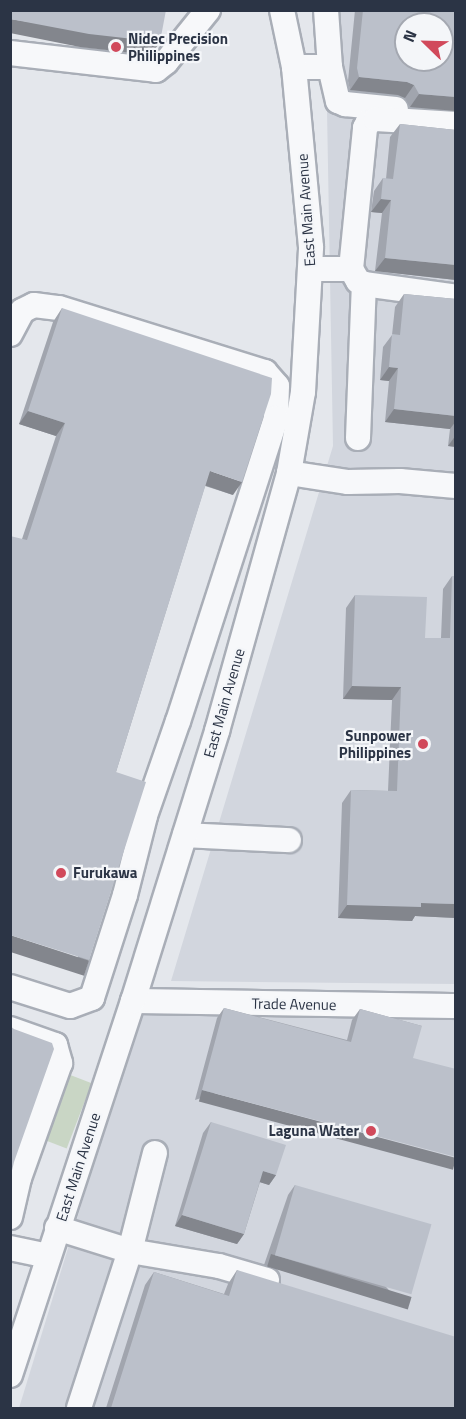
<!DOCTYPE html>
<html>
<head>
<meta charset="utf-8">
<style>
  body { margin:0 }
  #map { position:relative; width:466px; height:1419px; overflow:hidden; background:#e4e7ec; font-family:"Titillium Web",sans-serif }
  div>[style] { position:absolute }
  .built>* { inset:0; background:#d2d6de }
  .green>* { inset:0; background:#c9d6c5; transform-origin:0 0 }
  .roads { filter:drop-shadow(2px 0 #a9aeb7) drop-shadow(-2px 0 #a9aeb7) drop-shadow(0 2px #a9aeb7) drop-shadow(0 -2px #a9aeb7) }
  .minor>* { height:24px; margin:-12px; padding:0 12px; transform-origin:12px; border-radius:12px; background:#f7f8fa }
  .wall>* { inset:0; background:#a1a5ae }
  .shaded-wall>* { inset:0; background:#83868d; transform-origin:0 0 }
  .building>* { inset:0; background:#bbc0ca; transform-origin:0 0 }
  .dots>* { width:16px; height:16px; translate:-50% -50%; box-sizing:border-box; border:3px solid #f4f6f9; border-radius:50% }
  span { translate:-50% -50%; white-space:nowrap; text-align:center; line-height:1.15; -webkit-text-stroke:4.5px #f4f6f9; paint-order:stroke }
  .poi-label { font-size:15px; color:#2b3445; font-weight:700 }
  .left { translate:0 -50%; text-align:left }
  .right { translate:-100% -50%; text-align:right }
  .street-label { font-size:15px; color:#2b3445 }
  .frame { position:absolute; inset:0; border:12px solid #2b3445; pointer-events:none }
  .north { position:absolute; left:394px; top:12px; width:60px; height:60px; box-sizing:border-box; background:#f4f6f9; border:2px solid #a4a8b1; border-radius:50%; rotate:293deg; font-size:16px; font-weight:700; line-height:24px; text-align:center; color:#2b3445 }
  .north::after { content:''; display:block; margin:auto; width:21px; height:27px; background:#d1495b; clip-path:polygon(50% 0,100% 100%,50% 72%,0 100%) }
</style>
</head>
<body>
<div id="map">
  <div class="built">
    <div style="clip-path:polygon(evenodd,317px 11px,455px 11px,455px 984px,171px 981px,333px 446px,327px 110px,317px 11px,406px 24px,442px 24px,442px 60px,406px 60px,406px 24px)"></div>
    <div style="clip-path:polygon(144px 1011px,455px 1020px,455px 1408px,19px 1408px,118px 1085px)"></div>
  </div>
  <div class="green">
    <div style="left:60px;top:1071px;width:34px;height:70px;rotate:21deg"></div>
  </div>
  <div class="roads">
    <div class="minor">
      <div style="left:10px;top:53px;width:147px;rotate:6.6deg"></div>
      <div style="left:156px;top:70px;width:13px;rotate:-39deg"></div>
      <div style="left:166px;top:62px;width:67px;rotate:-51.1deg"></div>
      <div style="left:294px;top:67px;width:36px"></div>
      <div style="left:330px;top:67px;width:57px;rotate:-94deg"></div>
      <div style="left:330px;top:67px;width:35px;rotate:77deg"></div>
      <div style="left:338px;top:101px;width:8px;rotate:23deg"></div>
      <div style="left:345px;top:104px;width:51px;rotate:5.6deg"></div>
      <div style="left:311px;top:269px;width:40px"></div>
      <div style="left:351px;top:269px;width:14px;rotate:60deg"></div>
      <div style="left:358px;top:281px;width:7px;rotate:27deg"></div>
      <div style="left:364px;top:284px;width:89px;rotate:7.8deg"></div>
      <div style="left:351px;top:269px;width:142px;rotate:-84.3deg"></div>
      <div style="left:365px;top:128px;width:7px;rotate:-63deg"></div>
      <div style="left:368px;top:122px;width:9px;rotate:-21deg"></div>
      <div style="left:376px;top:119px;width:80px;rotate:3.6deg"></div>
      <div style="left:10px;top:334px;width:26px;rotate:-62deg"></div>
      <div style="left:22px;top:311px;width:13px;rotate:-27deg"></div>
      <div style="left:34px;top:305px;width:25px;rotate:7deg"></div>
      <div style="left:59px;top:308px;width:216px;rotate:17.3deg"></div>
      <div style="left:265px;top:372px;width:18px;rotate:49deg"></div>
      <div style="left:277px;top:386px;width:32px;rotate:92deg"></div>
      <div style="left:276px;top:418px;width:318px;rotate:107.9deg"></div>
      <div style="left:178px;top:721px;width:101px;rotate:109.2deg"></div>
      <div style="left:145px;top:816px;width:81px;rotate:104.2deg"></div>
      <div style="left:125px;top:895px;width:108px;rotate:107.8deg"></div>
      <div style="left:92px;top:998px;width:23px;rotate:160deg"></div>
      <div style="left:70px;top:1006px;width:63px;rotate:-162.4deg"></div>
      <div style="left:358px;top:438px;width:154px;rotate:-87.8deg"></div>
      <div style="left:289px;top:473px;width:60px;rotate:8.7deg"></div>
      <div style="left:348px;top:482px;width:52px;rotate:-1.1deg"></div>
      <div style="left:400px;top:481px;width:56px;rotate:5.1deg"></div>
      <div style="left:185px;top:835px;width:104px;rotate:2.8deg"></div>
      <div style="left:133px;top:1001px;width:323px;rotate:0.9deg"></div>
      <div style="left:10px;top:1029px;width:48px;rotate:19.6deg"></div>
      <div style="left:55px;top:1045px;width:19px;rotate:74deg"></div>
      <div style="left:60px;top:1063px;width:122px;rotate:109.6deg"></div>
      <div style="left:19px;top:1178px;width:40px;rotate:103deg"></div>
      <div style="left:57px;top:1228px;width:77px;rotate:17.5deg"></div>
      <div style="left:130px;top:1251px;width:90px;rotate:9.6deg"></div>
      <div style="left:219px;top:1266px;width:50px;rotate:16.3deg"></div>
      <div style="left:10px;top:1248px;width:39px;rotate:12deg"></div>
      <div style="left:10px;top:1375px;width:394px;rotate:-71.8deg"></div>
      <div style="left:133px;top:1001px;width:283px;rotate:-72.7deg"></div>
      <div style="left:217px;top:731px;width:268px;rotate:-74.4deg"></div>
      <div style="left:289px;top:473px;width:82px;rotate:-80.2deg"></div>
      <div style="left:303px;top:392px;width:145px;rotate:-86.8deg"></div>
      <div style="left:311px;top:247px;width:181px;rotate:-95.4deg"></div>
      <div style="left:294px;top:67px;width:58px;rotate:-101.9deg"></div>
      <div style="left:79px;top:1408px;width:165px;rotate:-72deg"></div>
      <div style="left:130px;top:1251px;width:101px;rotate:-75.7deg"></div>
    </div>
  </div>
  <div class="wall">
    <div style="clip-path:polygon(355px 10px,456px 10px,456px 111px,410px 107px,405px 98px,398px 95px,350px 90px,348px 81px)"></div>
    <div style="clip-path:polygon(400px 124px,456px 130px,456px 280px,375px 271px,382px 213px,371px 212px,374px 191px,383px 178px,386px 179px,390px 137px)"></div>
    <div style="clip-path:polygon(404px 294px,456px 299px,456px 447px,448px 446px,450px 429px,385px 422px,389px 381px,380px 380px,383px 347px,392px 335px,395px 307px)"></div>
    <div style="clip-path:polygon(62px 308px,233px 495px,205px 486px,116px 772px,89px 960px,80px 973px,22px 539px,56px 436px,19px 424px,53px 322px)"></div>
    <div style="clip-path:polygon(452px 576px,456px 918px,415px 916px,412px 921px,338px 918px,342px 803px,351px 790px,388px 791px,392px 700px,343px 699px,346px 608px,355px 595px,425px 638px,441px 638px,443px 589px)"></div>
    <div style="clip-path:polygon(224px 1008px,347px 1040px,352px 1020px,360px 1009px,422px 1026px,195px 1100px,217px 1018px)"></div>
    <div style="clip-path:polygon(211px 1122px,276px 1175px,269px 1185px,260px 1182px,244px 1234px,237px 1244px,175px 1226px,203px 1133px)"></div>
    <div style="clip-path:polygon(295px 1185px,404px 1307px,264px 1265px,288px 1195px)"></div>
    <div style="clip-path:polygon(237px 1270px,456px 1408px,106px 1408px,145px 1285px,154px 1272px,224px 1294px,228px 1284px)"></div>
  </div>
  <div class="shaded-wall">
    <div style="clip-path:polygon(10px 19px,160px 42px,151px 55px,80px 47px,10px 33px)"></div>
    <div style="clip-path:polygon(359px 77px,407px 82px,414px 85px,405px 98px,398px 95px,350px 90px)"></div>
    <div style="clip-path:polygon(419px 94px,456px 97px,456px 111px,410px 107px)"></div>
    <div style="clip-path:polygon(381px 199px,391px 200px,382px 213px,371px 212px)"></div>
    <div style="clip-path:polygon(385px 258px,456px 265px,456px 280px,375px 271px)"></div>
    <div style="clip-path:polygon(389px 367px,398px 368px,389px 381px,380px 380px)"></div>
    <div style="clip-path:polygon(394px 409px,456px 416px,456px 421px,450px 429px,385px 422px)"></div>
    <div style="clip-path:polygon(28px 411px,65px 423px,56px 436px,19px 424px)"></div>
    <div style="clip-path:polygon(456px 435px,456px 447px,448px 446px)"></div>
    <div style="clip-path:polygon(210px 471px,242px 482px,233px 495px,201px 484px)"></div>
    <div style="clip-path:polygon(352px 686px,401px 687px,392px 700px,343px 699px)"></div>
    <div style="clip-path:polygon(421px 903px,456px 904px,456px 918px,415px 916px,412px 921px,338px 918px,347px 905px)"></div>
    <div style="left:10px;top:935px;width:83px;height:16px;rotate:18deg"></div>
    <div style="left:202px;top:1090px;width:263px;height:12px;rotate:15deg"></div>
    <div style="clip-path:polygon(263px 1171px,276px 1175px,269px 1185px,256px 1181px)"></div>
    <div style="clip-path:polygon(182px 1215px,244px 1234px,237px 1244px,175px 1226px)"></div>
    <div style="left:271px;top:1254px;width:147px;height:13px;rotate:17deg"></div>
  </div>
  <div class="building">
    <div style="clip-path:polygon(10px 10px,166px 10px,160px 42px,89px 34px,10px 19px)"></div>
    <div style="clip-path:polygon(evenodd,363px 10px,456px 10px,456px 97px,419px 94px,414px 85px,407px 82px,359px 77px,357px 68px,363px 10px,406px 24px,442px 24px,442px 60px,406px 60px,406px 24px)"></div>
    <div style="clip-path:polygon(400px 124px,456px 130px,456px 265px,385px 258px,391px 200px,381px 199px,383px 178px,393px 179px)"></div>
    <div style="clip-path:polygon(404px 294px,456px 299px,456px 416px,394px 409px,398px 368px,389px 367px,392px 334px,400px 335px)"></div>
    <div style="clip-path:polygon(62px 308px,272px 378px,271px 394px,242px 482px,210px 471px,116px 772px,146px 782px,89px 960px,10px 935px,10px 536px,27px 540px,65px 423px,28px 411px)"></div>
    <div style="clip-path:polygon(452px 576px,456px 576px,456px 904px,421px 903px,421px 907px,347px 905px,351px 790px,397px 791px,401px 687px,352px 686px,355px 595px,427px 597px,425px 638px,450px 638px)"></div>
    <div style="clip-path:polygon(224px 1008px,351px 1042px,360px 1009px,422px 1026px,413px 1058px,456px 1069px,456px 1157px,202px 1090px)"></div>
    <div style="clip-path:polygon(10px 1026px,14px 1029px,52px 1043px,54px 1049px,14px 1162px,10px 1179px)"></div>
    <div style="clip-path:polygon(211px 1122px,286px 1145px,276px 1175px,263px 1171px,244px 1234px,182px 1215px)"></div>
    <div style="left:295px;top:1185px;width:142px;height:73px;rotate:16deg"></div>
    <div style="clip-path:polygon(237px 1270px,456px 1337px,456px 1408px,111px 1408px,154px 1272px,229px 1296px)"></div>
  </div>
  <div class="dots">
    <div style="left:116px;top:47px;background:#d1495b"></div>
    <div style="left:423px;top:744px;background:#d1495b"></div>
    <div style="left:61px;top:873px;background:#d1495b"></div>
    <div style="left:371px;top:1131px;background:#d1495b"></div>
  </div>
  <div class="poi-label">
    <span class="left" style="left:128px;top:47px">Nidec Precision<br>Philippines</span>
    <span class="right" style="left:411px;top:744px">Sunpower<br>Philippines</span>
    <span class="left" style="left:73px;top:873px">Furukawa</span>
    <span class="right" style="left:359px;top:1131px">Laguna Water</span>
  </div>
  <div class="street-label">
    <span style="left:306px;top:210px;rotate:-94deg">East Main Avenue</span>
    <span style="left:224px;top:703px;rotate:-74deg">East Main Avenue</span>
    <span style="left:294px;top:1004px;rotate:1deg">Trade Avenue</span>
    <span style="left:78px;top:1167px;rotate:-72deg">East Main Avenue</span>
  </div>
  <div class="frame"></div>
  <div class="north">N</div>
</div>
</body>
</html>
